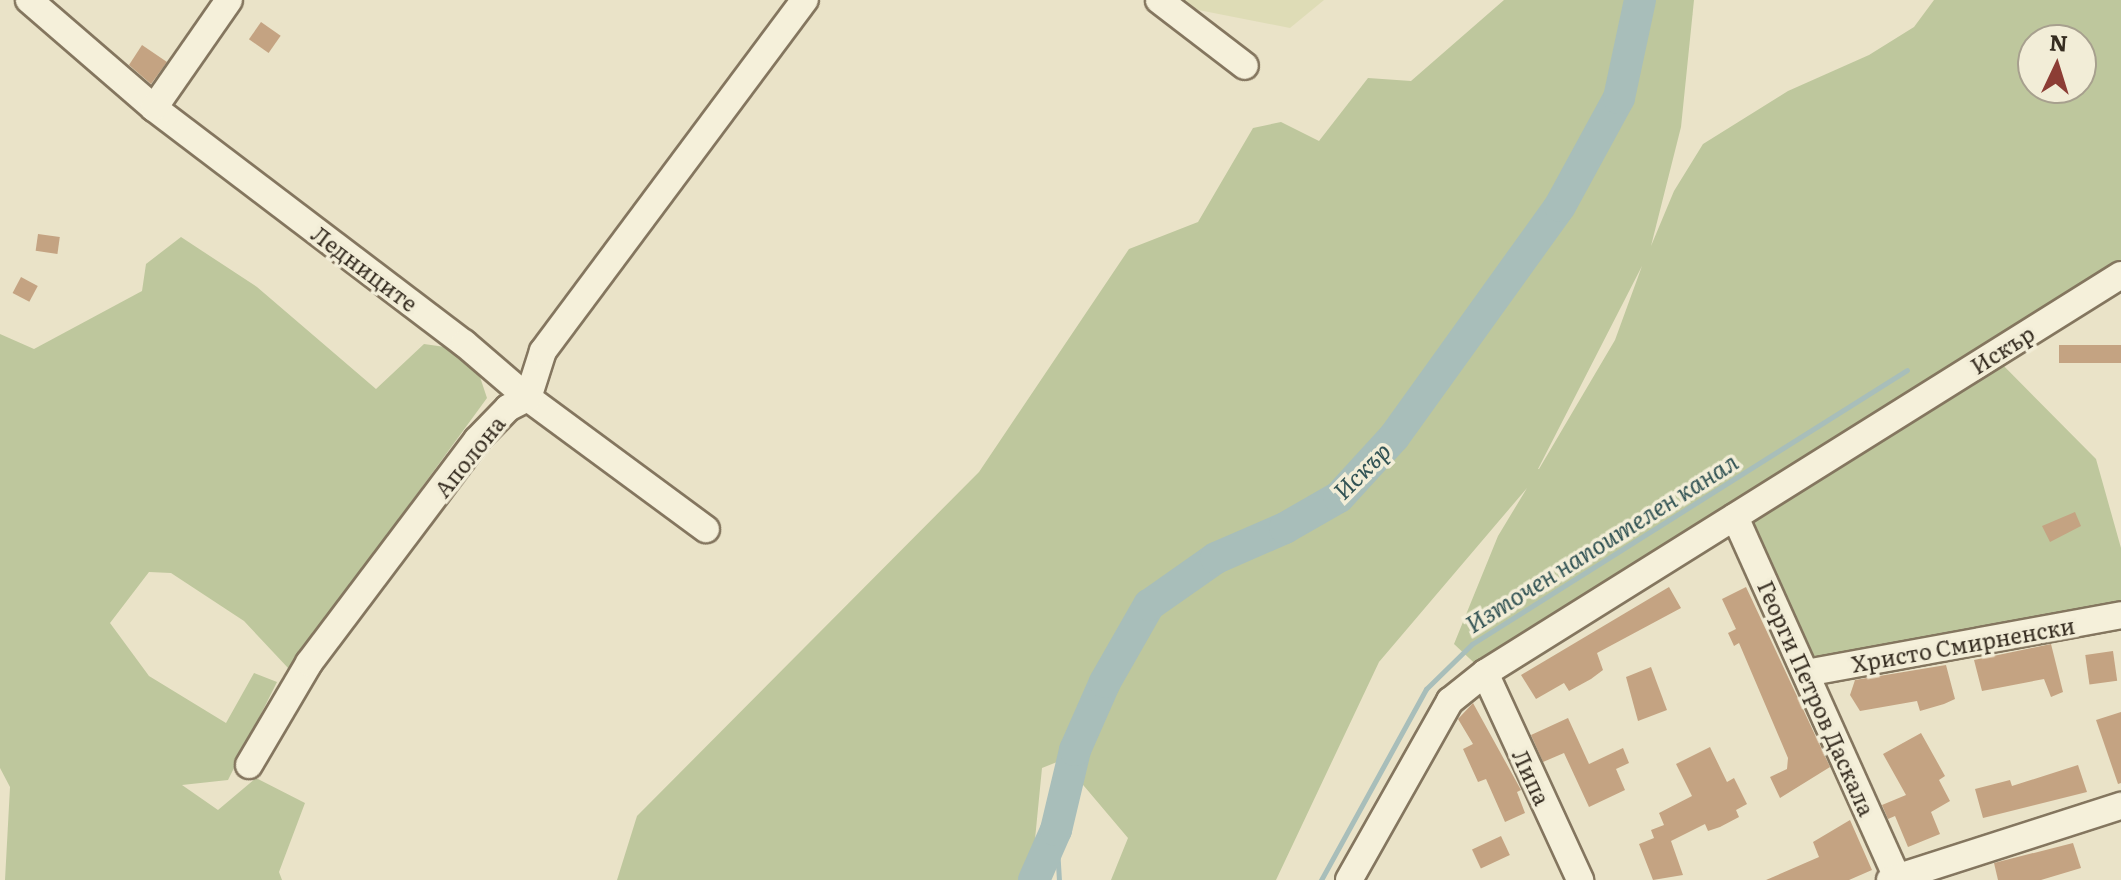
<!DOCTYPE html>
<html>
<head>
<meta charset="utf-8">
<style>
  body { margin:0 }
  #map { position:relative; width:2121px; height:880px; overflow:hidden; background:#eae3c8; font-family:Literata,serif }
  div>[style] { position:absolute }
  .farmland>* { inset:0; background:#dedcb6 }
  .green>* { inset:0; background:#bec79d }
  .stream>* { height:5px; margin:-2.5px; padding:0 2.5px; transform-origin:2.5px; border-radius:2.5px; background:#a8beba }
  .river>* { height:32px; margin:-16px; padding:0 16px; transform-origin:16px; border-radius:16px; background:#a8beba }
  .building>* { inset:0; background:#c4a382; transform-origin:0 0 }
  .roads { filter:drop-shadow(2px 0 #84765f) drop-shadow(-2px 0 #84765f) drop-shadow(0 2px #84765f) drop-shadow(0 -2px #84765f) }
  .minor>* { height:26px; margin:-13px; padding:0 13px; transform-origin:13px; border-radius:13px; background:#f5f0da }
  span { translate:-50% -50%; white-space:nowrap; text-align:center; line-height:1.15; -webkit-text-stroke:7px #f2edd7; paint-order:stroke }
  .street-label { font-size:22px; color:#362d21 }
  .water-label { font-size:24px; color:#325354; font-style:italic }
  .north { position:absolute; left:2017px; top:24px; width:80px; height:80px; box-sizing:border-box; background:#f2edd7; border:2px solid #a7a08e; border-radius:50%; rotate:4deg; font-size:22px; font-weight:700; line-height:32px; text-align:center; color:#362d21 }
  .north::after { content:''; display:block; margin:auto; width:28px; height:36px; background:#8c3d35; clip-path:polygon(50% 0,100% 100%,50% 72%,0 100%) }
</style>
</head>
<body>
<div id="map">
  <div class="farmland">
    <div style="clip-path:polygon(1170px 0,1324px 0,1290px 28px,1178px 6px)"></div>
  </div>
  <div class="green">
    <div style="clip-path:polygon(evenodd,1504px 0,1694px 0,1681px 127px,1651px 246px,1674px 191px,1703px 144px,1788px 91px,1869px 55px,1914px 27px,1934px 0,2121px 0,2121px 275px,1993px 355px,2096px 459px,2121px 548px,2121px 615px,1806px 673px,1735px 517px,1485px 673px,1454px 644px,1498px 536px,1527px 488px,1379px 662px,1276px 880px,1111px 880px,1128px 838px,1062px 760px,1042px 768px,1031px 880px,617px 880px,637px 816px,979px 472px,1129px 249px,1198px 222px,1253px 128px,1281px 122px,1319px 141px,1368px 78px,1411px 81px,1504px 0,2033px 40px,2081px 40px,2081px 88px,2033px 88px,2033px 40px,1504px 0,1642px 266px,1615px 340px,1539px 469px,1538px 469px,1642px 266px)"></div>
    <div style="clip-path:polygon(181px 237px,257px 287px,376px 389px,424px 344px,445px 347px,478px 371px,487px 398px,289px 669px,244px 621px,171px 573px,149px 572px,110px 623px,149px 676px,226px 723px,254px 673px,277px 682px,228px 780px,182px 785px,218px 810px,256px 778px,305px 803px,279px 872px,282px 880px,5px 880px,10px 787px,0 768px,0 334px,34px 349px,142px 291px,146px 264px)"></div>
  </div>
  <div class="stream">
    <div style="left:1056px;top:830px;width:50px;rotate:86.6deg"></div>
    <div style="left:1321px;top:880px;width:218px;rotate:-61.2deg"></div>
    <div style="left:1426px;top:689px;width:64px;rotate:-44.4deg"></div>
    <div style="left:1472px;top:644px;width:514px;rotate:-32.21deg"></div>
  </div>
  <div class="river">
    <div style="left:1034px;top:880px;width:55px;rotate:-66.3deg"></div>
    <div style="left:1056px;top:830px;width:82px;rotate:-76.6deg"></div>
    <div style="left:1075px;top:750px;width:74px;rotate:-66.2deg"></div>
    <div style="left:1105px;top:682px;width:89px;rotate:-60.3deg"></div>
    <div style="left:1149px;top:605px;width:82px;rotate:-35deg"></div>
    <div style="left:1216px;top:558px;width:75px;rotate:-23.5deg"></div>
    <div style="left:1285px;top:528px;width:62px;rotate:-29.9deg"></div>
    <div style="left:1339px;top:497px;width:81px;rotate:-47.5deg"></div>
    <div style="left:1394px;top:437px;width:284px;rotate:-54.3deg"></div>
    <div style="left:1560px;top:206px;width:123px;rotate:-61.4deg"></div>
    <div style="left:1619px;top:98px;width:100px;rotate:-77.9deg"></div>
  </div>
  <div class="building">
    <div style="left:261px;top:22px;width:24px;height:21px;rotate:35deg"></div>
    <div style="clip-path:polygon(142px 45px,167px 62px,151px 84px,129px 65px)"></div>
    <div style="left:38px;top:234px;width:22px;height:17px;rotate:8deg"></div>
    <div style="left:21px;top:277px;width:19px;height:18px;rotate:28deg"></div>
    <div style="left:2121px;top:345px;width:18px;height:62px;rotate:90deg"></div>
    <div style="clip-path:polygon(2075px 512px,2081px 526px,2050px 542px,2042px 526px)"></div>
    <div style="clip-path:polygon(1669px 587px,1681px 608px,1597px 653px,1603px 670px,1591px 679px,1569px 691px,1564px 683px,1536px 699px,1521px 675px)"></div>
    <div style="clip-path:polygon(1746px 587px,1830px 767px,1780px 798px,1770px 777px,1787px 769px,1788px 758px,1739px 643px,1734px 646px,1728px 633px,1736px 629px,1722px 599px)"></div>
    <div style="clip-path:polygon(2051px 644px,2063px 692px,2051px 697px,2044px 679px,1982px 691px,1974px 660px)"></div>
    <div style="left:2113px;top:651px;width:30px;height:28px;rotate:82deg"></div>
    <div style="clip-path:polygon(1946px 665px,1955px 699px,1944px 704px,1920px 711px,1917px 701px,1860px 711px,1850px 695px,1855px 680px)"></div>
    <div style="clip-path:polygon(1651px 667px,1667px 710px,1638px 721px,1626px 677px)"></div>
    <div style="clip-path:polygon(1473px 703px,1521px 790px,1517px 792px,1525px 813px,1505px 822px,1486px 779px,1478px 782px,1463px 749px,1473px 744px,1458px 719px)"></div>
    <div style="clip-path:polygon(2121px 712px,2121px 783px,2118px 784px,2096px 720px)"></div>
    <div style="clip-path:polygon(1568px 718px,1589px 764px,1623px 748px,1629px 763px,1616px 769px,1625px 790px,1589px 807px,1564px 753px,1543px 762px,1531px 735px)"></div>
    <div style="clip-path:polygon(1921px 733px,1945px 776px,1939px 780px,1950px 801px,1931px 812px,1940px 834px,1908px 847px,1895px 816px,1888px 819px,1882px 805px,1906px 795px,1883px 754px)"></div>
    <div style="clip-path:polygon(1710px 747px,1727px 782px,1734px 778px,1747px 804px,1736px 810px,1739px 817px,1720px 827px,1708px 831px,1705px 824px,1671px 841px,1683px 875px,1653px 880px,1639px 844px,1654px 838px,1651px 830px,1664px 825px,1659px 813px,1692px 796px,1676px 764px)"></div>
    <div style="clip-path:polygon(2078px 765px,2087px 792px,1983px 818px,1975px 789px,2010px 780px,2012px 786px)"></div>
    <div style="clip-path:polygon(1850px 820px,1872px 870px,1849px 880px,1766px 880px,1819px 857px,1813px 842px)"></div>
    <div style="left:1501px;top:836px;width:21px;height:32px;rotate:65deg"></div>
    <div style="clip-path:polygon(2073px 843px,2081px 868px,2041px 880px,1998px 880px,1994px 863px)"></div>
  </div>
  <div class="roads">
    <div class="minor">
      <div style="left:29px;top:0;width:165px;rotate:40.8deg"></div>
      <div style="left:154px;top:108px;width:389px;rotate:37.2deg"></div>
      <div style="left:464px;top:343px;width:84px;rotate:40.7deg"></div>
      <div style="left:528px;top:398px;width:221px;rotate:36.4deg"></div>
      <div style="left:1159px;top:0;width:108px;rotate:37.5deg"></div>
      <div style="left:154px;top:108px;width:131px;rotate:-55.2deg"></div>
      <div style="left:1735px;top:517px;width:398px;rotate:65.8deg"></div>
      <div style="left:1485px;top:673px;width:228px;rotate:65.3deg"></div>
      <div style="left:1806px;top:673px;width:320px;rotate:-10.4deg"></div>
      <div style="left:249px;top:765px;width:118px;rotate:-59.5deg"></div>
      <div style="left:309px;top:663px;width:279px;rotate:-53deg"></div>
      <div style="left:477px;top:440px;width:45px;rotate:-45.9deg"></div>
      <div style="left:508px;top:408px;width:22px;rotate:-27deg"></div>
      <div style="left:528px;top:398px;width:49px;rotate:-72.3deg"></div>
      <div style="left:543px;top:351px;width:438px;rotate:-53.3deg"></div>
      <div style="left:1349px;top:880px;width:206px;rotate:-60.6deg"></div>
      <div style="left:1450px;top:701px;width:45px;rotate:-38.7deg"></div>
      <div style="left:1485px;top:673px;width:750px;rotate:-32.04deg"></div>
      <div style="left:1890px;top:880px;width:243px;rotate:-17.8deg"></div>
    </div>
  </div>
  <div class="street-label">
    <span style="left:365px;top:268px;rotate:37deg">Ледниците</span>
    <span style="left:2002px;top:349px;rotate:-32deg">Искър</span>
    <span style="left:469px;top:456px;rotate:-51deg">Аполона</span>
    <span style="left:1963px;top:644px;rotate:-10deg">Христо Смирненски</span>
    <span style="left:1817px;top:698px;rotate:66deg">Георги Петров Даскала</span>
    <span style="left:1532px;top:777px;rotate:65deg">Липа</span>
  </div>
  <div class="water-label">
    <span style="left:1361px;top:470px;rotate:-45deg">Искър</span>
    <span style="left:1601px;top:542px;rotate:-32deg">Източен напоителен канал</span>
  </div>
  <div class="north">N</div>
</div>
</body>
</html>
